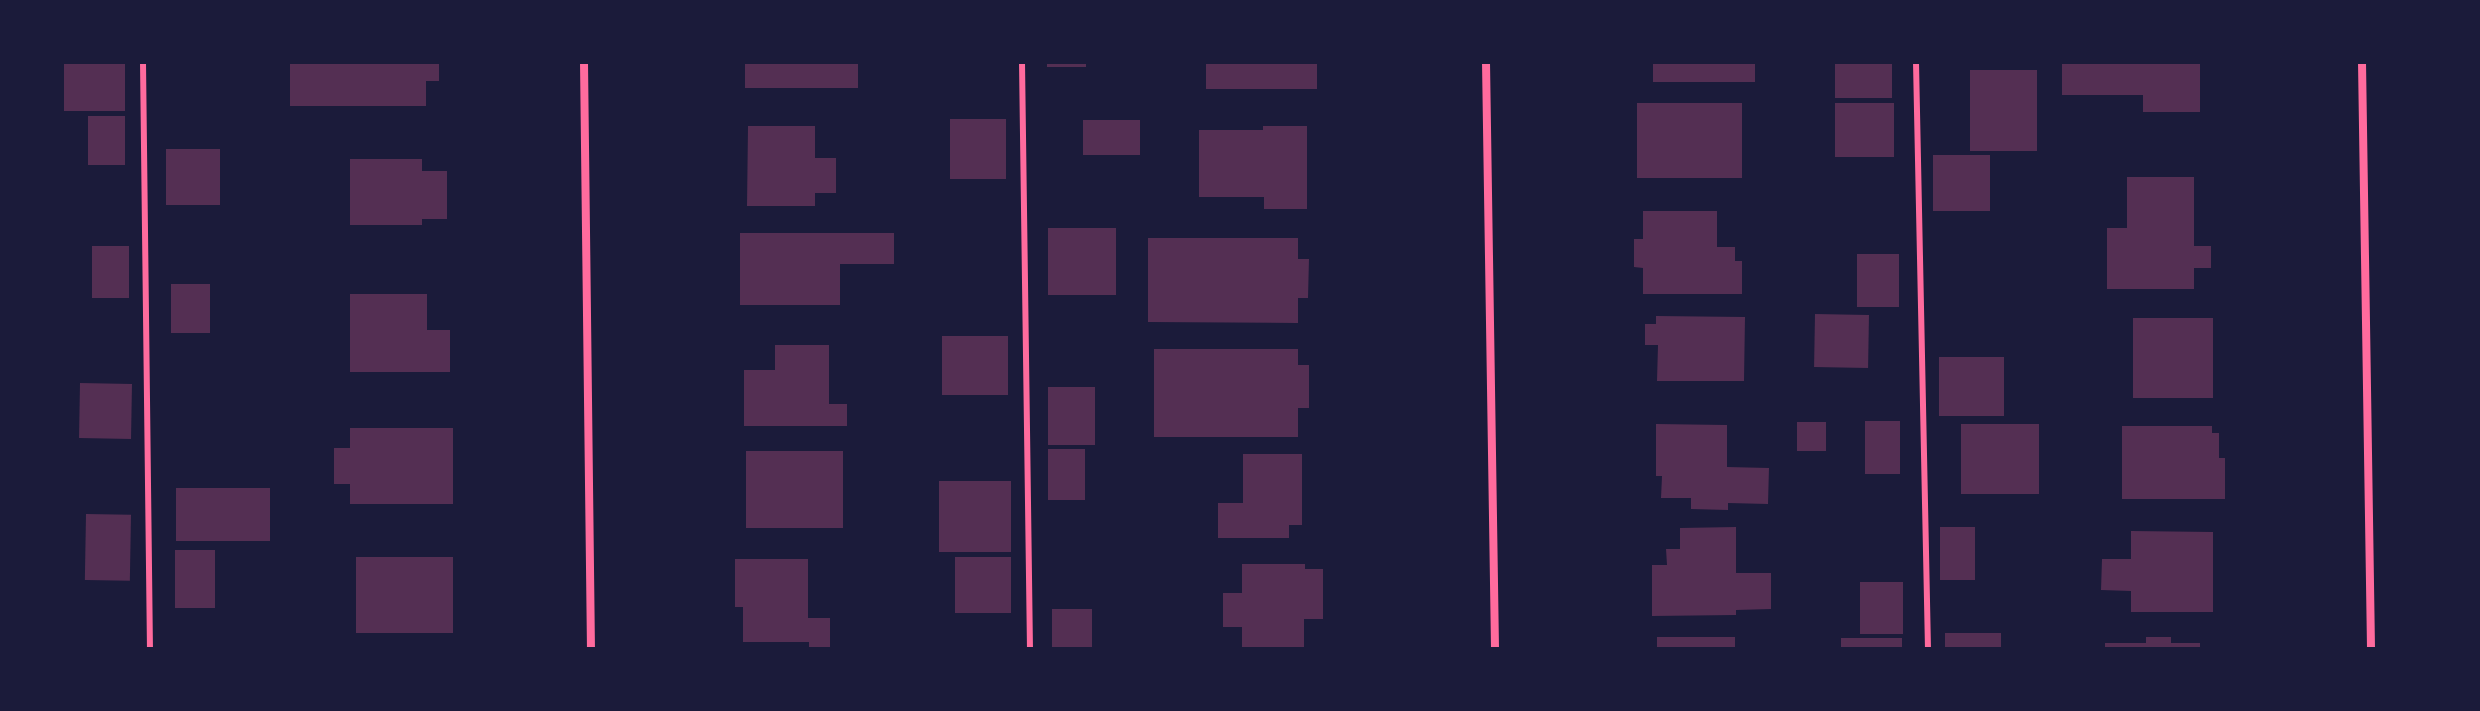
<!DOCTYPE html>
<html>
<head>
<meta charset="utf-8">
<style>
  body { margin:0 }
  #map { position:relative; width:2480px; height:711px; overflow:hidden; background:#1b1b3a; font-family:"Fira Sans Condensed",sans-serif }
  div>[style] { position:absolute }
  .building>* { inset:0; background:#542f53; transform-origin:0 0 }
  .service>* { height:6px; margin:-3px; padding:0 3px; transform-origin:3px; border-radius:3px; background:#ff6b9d }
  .minor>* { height:8px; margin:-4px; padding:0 4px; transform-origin:4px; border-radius:4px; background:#ff6b9d }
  span { translate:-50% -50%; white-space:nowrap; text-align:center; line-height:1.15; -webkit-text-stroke:6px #1b1b3a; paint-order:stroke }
  .frame { position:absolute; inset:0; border:64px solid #1b1b3a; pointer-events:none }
</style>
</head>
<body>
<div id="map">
  <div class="building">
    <div style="left:62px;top:62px;width:63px;height:49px"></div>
    <div style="clip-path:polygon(290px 62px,439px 62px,439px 81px,426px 81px,426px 106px,290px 106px)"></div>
    <div style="left:745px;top:62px;width:113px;height:26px"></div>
    <div style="left:1047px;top:62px;width:39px;height:5px"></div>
    <div style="left:1206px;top:62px;width:111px;height:27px"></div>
    <div style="left:1653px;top:62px;width:102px;height:20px"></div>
    <div style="left:1835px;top:62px;width:57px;height:36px"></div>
    <div style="clip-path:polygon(2062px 62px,2200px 62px,2200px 112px,2143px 112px,2143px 95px,2062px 95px)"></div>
    <div style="left:1970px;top:70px;width:67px;height:81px"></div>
    <div style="left:1637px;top:103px;width:105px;height:75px"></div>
    <div style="left:1835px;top:103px;width:59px;height:54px"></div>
    <div style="left:88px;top:116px;width:37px;height:49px"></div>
    <div style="left:950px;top:119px;width:56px;height:60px"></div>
    <div style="left:1083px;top:120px;width:57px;height:35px"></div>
    <div style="clip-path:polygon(748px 126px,815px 126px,815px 158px,836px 158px,836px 193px,815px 193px,815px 206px,747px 206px)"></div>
    <div style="clip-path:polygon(1263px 126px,1307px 126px,1307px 209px,1264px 209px,1264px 197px,1199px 197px,1199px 130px,1263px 130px)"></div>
    <div style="left:166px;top:149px;width:54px;height:56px"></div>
    <div style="left:1933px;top:155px;width:57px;height:56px"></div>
    <div style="clip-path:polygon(350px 159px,422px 159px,422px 171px,447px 171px,447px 219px,422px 219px,422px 225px,350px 225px)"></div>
    <div style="clip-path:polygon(2127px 177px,2194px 177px,2194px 246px,2211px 246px,2211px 268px,2194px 268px,2194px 289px,2107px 289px,2107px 228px,2127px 228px)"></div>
    <div style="clip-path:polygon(1643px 211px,1717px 211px,1717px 247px,1735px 247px,1735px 261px,1742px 261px,1742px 294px,1643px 294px,1643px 268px,1634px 267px,1634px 239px,1643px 239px)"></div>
    <div style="left:1048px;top:228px;width:68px;height:67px"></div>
    <div style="clip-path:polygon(740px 233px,894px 233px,894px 264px,840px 264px,840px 305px,740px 305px)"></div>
    <div style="clip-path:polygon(1148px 238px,1298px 238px,1298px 259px,1309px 259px,1308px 298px,1298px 298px,1298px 323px,1148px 322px)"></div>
    <div style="left:92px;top:246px;width:37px;height:52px"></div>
    <div style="left:1857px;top:254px;width:42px;height:53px"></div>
    <div style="left:171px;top:284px;width:39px;height:49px"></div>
    <div style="clip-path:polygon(350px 294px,427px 294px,427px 330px,450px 330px,450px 372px,350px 372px)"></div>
    <div style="left:1815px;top:314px;width:54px;height:53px;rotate:1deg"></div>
    <div style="clip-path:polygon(1656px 316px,1745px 317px,1744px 381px,1657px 381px,1658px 345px,1645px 345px,1645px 324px,1656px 324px)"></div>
    <div style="left:2133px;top:318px;width:80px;height:80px"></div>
    <div style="left:942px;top:336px;width:66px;height:59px"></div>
    <div style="clip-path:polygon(775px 345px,829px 345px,829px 404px,847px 404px,847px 426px,744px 426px,744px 370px,775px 370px)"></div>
    <div style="clip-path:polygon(1154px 349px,1298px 349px,1298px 365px,1309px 365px,1309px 408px,1298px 408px,1298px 437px,1154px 437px)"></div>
    <div style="left:1939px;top:357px;width:65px;height:59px"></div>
    <div style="left:80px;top:383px;width:52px;height:55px;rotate:1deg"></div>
    <div style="left:1048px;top:387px;width:47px;height:58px"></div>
    <div style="left:1865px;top:421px;width:35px;height:53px"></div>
    <div style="left:1797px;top:422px;width:29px;height:29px"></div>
    <div style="clip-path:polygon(1656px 424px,1727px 425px,1727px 467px,1769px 468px,1768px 504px,1728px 503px,1728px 510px,1691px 509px,1691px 498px,1661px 498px,1662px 476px,1656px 476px)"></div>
    <div style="left:1961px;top:424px;width:78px;height:70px"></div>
    <div style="clip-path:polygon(2122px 426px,2212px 426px,2212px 433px,2219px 433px,2219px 458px,2225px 458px,2225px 499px,2122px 499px)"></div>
    <div style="clip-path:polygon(350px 428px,453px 428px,453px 504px,350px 504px,350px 484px,334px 484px,334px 448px,350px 448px)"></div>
    <div style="left:1048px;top:449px;width:37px;height:51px"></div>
    <div style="left:746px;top:451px;width:97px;height:77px"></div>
    <div style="clip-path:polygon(1243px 454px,1302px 454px,1302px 525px,1289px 525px,1289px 538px,1218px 538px,1218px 503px,1243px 503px)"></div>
    <div style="left:939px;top:481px;width:72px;height:71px"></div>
    <div style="left:176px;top:488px;width:94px;height:53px"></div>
    <div style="left:86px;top:514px;width:45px;height:66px;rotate:1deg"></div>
    <div style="clip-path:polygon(1736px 527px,1736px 573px,1771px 573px,1771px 609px,1736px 610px,1736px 615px,1652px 616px,1652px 565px,1667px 565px,1666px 549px,1680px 549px,1680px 528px)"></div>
    <div style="left:1940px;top:527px;width:35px;height:53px"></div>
    <div style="clip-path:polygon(2131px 531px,2213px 532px,2213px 612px,2131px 612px,2131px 591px,2101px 590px,2102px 559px,2131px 559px)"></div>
    <div style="left:175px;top:550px;width:40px;height:58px"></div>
    <div style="left:356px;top:557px;width:97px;height:76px"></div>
    <div style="left:955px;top:557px;width:56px;height:56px"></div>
    <div style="clip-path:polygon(735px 559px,808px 559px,808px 618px,830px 618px,830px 649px,809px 649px,809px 642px,743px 642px,743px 607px,735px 607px)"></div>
    <div style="clip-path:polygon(1242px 564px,1305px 564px,1305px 569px,1323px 569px,1323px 619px,1304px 619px,1304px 649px,1242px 649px,1242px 627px,1223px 627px,1223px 593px,1242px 593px)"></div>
    <div style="left:1860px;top:582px;width:43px;height:52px"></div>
    <div style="left:1052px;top:609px;width:40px;height:40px"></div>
    <div style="left:1945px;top:633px;width:56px;height:16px"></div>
    <div style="left:1657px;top:637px;width:78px;height:12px"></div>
    <div style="clip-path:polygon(2146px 637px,2171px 637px,2171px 643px,2200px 643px,2200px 649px,2105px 649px,2105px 643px,2146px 643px)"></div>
    <div style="left:1841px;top:638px;width:61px;height:11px"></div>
  </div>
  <div class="service">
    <div style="left:143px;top:62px;width:587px;rotate:89.32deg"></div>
    <div style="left:1022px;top:62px;width:587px;rotate:89.22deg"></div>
    <div style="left:1916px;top:62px;width:587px;rotate:88.83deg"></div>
  </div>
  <div class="minor">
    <div style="left:584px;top:62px;width:587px;rotate:89.32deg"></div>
    <div style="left:1486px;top:62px;width:587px;rotate:89.12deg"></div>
    <div style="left:2362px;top:62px;width:587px;rotate:89.12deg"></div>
  </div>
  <div class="frame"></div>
</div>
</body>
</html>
